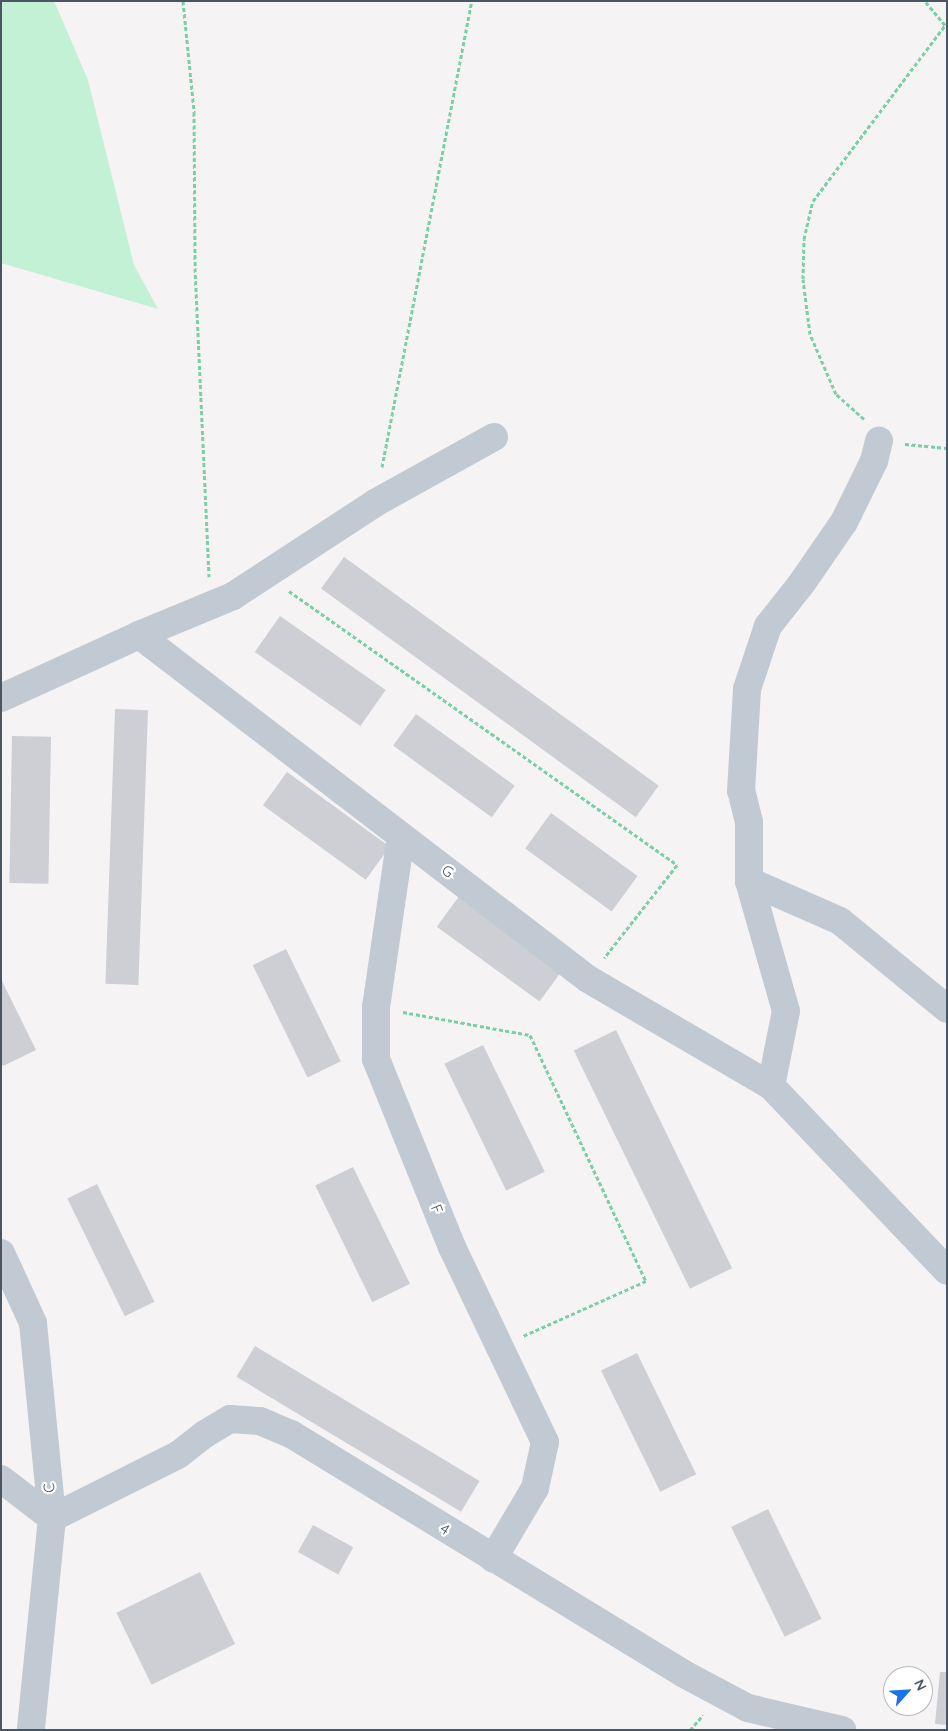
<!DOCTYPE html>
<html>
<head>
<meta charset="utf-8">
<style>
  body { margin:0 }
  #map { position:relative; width:948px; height:1731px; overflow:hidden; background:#f5f3f3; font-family:Quicksand,sans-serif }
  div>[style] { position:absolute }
  .green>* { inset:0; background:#c3f1d5 }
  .building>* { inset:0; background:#cdcfd5; transform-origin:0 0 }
  .path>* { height:3px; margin-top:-1.5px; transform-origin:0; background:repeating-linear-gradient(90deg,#7ad0a6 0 4px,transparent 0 6.5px) }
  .minor>* { height:28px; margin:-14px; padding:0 14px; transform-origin:14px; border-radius:14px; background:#c1cad2 }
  span { translate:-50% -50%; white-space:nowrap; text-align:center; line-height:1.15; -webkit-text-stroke:4.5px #fff; paint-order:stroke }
  .street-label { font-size:15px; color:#4a5661 }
  .frame { position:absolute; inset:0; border:2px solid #4a5661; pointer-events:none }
  .north { position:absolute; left:883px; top:1666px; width:50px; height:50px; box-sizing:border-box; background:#fff; border:1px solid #b7bbc0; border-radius:50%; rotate:64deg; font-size:14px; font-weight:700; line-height:20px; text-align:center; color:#4a5661 }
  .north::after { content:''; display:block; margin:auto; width:18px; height:22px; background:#1a73e8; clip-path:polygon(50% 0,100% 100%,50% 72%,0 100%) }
</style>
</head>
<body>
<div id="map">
  <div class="green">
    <div style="clip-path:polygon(1px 1px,54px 1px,88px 80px,134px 265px,158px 309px,1px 263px)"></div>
  </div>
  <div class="building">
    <div style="left:344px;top:557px;width:389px;height:39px;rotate:36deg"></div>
    <div style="left:280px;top:616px;width:129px;height:44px;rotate:35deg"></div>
    <div style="left:115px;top:709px;width:33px;height:275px;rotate:2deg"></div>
    <div style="left:416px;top:714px;width:122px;height:39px;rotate:36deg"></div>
    <div style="left:12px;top:736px;width:39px;height:147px;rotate:1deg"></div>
    <div style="left:287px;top:772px;width:127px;height:41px;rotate:36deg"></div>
    <div style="left:551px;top:813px;width:107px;height:44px;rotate:36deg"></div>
    <div style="left:465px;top:888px;width:127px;height:48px;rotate:36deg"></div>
    <div style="left:286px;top:949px;width:125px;height:37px;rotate:64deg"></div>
    <div style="clip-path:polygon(1px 979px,36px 1050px,3px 1066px,1px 1063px)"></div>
    <div style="left:616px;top:1030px;width:265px;height:47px;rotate:64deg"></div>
    <div style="left:483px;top:1045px;width:141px;height:43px;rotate:64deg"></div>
    <div style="left:353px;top:1167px;width:130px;height:42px;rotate:64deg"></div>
    <div style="left:97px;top:1184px;width:131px;height:33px;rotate:64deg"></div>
    <div style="left:255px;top:1346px;width:262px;height:36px;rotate:31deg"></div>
    <div style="left:637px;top:1353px;width:135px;height:40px;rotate:64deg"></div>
    <div style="left:768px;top:1509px;width:122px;height:41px;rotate:64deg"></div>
    <div style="left:313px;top:1525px;width:46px;height:31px;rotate:29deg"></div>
    <div style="left:200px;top:1572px;width:80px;height:93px;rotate:64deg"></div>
    <div style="clip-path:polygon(940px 1672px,947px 1672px,947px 1725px,935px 1724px)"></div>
  </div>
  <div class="path">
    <div style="left:183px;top:1px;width:112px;rotate:84.3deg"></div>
    <div style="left:194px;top:112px;width:156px;rotate:89.6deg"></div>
    <div style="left:195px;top:268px;width:309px;rotate:87.4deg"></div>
    <div style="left:864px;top:419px;width:38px;rotate:-138deg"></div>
    <div style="left:836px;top:394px;width:65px;rotate:-113.4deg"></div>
    <div style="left:810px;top:334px;width:55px;rotate:-97.3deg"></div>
    <div style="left:803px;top:279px;width:40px;rotate:-88.6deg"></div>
    <div style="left:804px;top:239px;width:39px;rotate:-77deg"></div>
    <div style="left:813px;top:201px;width:220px;rotate:-53.1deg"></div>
    <div style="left:945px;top:25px;width:31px;rotate:-130deg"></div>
    <div style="left:905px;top:444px;width:42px;rotate:5.4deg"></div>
    <div style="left:382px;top:467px;width:475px;rotate:-79.1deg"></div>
    <div style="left:289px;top:591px;width:475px;rotate:35.2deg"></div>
    <div style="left:677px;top:865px;width:118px;rotate:128.1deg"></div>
    <div style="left:403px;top:1012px;width:129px;rotate:10.3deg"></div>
    <div style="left:530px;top:1035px;width:272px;rotate:64.8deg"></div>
    <div style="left:646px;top:1281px;width:135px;rotate:155.9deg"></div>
    <div style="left:690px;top:1730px;width:20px;rotate:-49deg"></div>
  </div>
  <div class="minor">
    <div style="left:139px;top:635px;width:566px;rotate:37.46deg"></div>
    <div style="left:588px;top:979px;width:212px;rotate:30.3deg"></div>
    <div style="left:771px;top:1086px;width:255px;rotate:46.4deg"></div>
    <div style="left:1px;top:698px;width:152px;rotate:-24.5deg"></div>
    <div style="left:139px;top:635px;width:102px;rotate:-22.5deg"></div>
    <div style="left:233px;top:596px;width:170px;rotate:-33.2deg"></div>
    <div style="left:375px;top:503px;width:136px;rotate:-29deg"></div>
    <div style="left:401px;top:836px;width:173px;rotate:98.3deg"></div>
    <div style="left:376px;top:1007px;width:52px;rotate:90deg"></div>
    <div style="left:376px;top:1059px;width:203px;rotate:68deg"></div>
    <div style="left:452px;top:1247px;width:216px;rotate:64.5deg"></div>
    <div style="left:545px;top:1442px;width:47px;rotate:102.3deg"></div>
    <div style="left:535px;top:1488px;width:82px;rotate:120.6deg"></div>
    <div style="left:749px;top:881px;width:99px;rotate:23.7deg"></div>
    <div style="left:840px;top:921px;width:139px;rotate:39.4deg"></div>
    <div style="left:771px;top:1086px;width:76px;rotate:-78.7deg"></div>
    <div style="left:786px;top:1011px;width:135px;rotate:-105.9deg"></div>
    <div style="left:749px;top:881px;width:59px;rotate:-90deg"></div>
    <div style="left:749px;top:822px;width:32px;rotate:-104deg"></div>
    <div style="left:741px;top:791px;width:102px;rotate:-86.6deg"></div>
    <div style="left:747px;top:689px;width:66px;rotate:-71.6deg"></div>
    <div style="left:768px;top:626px;width:55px;rotate:-51.7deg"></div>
    <div style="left:802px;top:583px;width:74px;rotate:-55.5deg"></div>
    <div style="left:844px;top:522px;width:68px;rotate:-63.8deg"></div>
    <div style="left:874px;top:461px;width:21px;rotate:-76deg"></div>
    <div style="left:1px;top:1253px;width:77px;rotate:65.4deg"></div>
    <div style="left:33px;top:1323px;width:196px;rotate:84.4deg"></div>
    <div style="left:52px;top:1518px;width:213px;rotate:95.7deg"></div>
    <div style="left:1px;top:1479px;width:64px;rotate:37.4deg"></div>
    <div style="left:52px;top:1518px;width:141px;rotate:-26.6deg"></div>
    <div style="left:178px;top:1455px;width:34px;rotate:-38deg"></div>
    <div style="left:205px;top:1434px;width:29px;rotate:-31deg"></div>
    <div style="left:230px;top:1419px;width:30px;rotate:4deg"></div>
    <div style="left:260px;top:1421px;width:34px;rotate:23deg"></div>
    <div style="left:291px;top:1434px;width:460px;rotate:31.4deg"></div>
    <div style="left:684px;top:1674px;width:72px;rotate:28deg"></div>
    <div style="left:748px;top:1708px;width:97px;rotate:13.2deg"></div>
  </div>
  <div class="street-label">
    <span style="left:448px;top:871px;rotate:37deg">G</span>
    <span style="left:437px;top:1209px;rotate:68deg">F</span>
    <span style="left:49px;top:1488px;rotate:-96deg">C</span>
    <span style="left:445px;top:1529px;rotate:32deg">4</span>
  </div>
  <div class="frame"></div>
  <div class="north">N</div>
</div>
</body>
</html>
